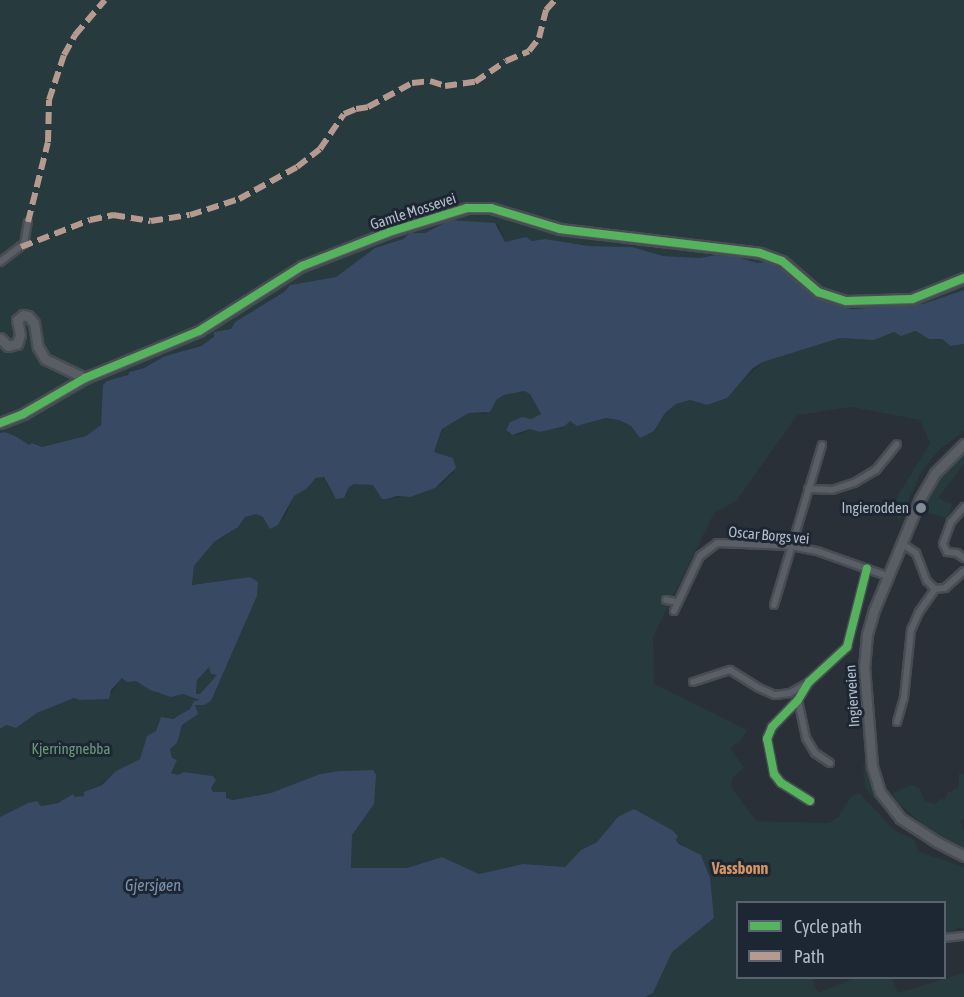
<!DOCTYPE html>
<html>
<head>
<meta charset="utf-8">
<style>
	body { margin:0 }
	#map { position:relative; width:964px; height:997px; overflow:hidden; background:#2a3038; font-family:"Asap Condensed",sans-serif }
	div>[style] { position:absolute }
	.green>* { inset:0; background:#273a3e }
	.water>* { inset:0; background:#384963 }
	.roads { filter:drop-shadow(2px 0 #484c53) drop-shadow(-2px 0 #484c53) drop-shadow(0 2px #484c53) drop-shadow(0 -2px #484c53) }
	.street>* { height:6px; margin:-3px; padding:0 3px; transform-origin:3px; border-radius:3px; background:#5a5e66 }
	.secondary>* { height:9px; margin:-4.5px; padding:0 4.5px; transform-origin:4.5px; border-radius:4.5px; background:#595d64 }
	.quiet>* { height:6px; margin-top:-3px; transform-origin:0; background:repeating-linear-gradient(90deg,#b69a8f 0 12px,transparent 0 18px) }
	.cycleway>* { height:8px; margin:-4px; padding:0 4px; transform-origin:4px; border-radius:4px; background:#56b35d }
	.dots>* { width:16px; height:16px; translate:-50% -50%; box-sizing:border-box; border:3px solid #1d2633; border-radius:50% }
	span { translate:-50% -50%; white-space:nowrap; text-align:center; line-height:1.15; -webkit-text-stroke:6px #1d2633; paint-order:stroke }
	.street-label { font-size:15px; color:#b4bcc9 }
	.poi-label { font-size:15px; color:#b4bcc9 }
	.right { translate:-100% -50%; text-align:right }
	.park-label { font-size:15px; color:#6b9a76 }
	.neighbourhood-label { font-size:16px; color:#d59563; font-weight:700 }
	.water-label { font-size:16px; color:#7c92b1; font-style:italic }
	.legend { position:absolute; left:736px; top:901px; width:210px; height:78px; box-sizing:border-box; background:#1d2633; border:2px solid #59626f; margin:0; padding:8px 10px; list-style:none; font-size:18px; color:#b4bcc9 }
	.legend li { display:flex; align-items:center; gap:12px; height:30px }
	.legend b { width:30px; border:2px solid #59626f }
</style>
</head>
<body>
<div id="map">
	<div class="green">
		<div style="clip-path:polygon(0 0,964px 0,964px 290px,923px 304px,851px 309px,810px 294px,790px 275px,768px 262px,757px 263px,735px 256px,716px 255px,699px 258px,663px 256px,632px 247px,589px 246px,545px 239px,532px 241px,526px 237px,505px 242px,498px 224px,447px 221px,425px 233px,410px 233px,403px 239px,375px 248px,336px 277px,290px 285px,284px 292px,235px 322px,231px 329px,214px 332px,214px 337px,208px 343px,165px 356px,144px 368px,130px 371px,104px 397px,103px 416px,98px 430px,76px 440px,53px 445px,42px 447px,33px 443px,29px 445px,17px 437px,5px 432px,0 433px)"></div>
		<div style="clip-path:polygon(916px 331px,935px 340px,941px 339px,950px 346px,964px 344px,964px 431px,940px 449px,922px 470px,899px 521px,893px 504px,930px 443px,920px 420px,852px 407px,797px 415px,736px 501px,714px 513px,653px 637px,654px 684px,747px 730px,740px 741px,730px 748px,744px 768px,732px 778px,731px 787px,756px 821px,829px 823px,838px 817px,851px 797px,859px 793px,894px 830px,914px 840px,919px 852px,964px 867px,964px 929px,957px 928px,945px 940px,944px 902px,738px 902px,738px 978px,812px 978px,818px 993px,855px 978px,891px 978px,898px 993px,964px 973px,964px 997px,645px 997px,653px 993px,672px 952px,714px 918px,685px 846px,676px 840px,597px 842px,581px 850px,565px 867px,523px 864px,479px 874px,442px 857px,407px 868px,351px 868px,352px 835px,374px 803px,373px 770px,339px 771px,320px 774px,271px 793px,233px 800px,226px 798px,226px 792px,213px 792px,211px 788px,216px 780px,213px 776px,184px 772px,178px 775px,171px 773px,176px 759px,172px 758px,170px 749px,177px 743px,182px 725px,197px 714px,195px 704px,211px 701px,257px 596px,250px 577px,192px 585px,194px 566px,214px 542px,226px 536px,245px 517px,256px 514px,265px 519px,284px 519px,294px 495px,322px 475px,334px 497px,346px 496px,349px 487px,354px 484px,373px 484px,379px 495px,386px 499px,403px 497px,441px 485px,454px 472px,453px 458px,434px 452px,443px 429px,469px 413px,485px 414px,496px 400px,504px 395px,524px 391px,530px 394px,541px 414px,531px 419px,522px 417px,510px 422px,508px 434px,519px 435px,530px 429px,540px 432px,565px 426px,571px 421px,577px 426px,606px 418px,619px 420px,631px 426px,640px 438px,654px 431px,665px 413px,675px 403px,690px 400px,707px 405px,728px 394px,763px 362px,840px 338px,874px 340px,894px 332px,909px 334px)"></div>
		<div style="clip-path:polygon(964px 453px,964px 464px,938px 498px,952px 504px,948px 519px,926px 512px,925px 504px,938px 479px,951px 462px)"></div>
		<div style="clip-path:polygon(210px 664px,211px 674px,217px 675px,200px 694px,196px 694px,197px 680px)"></div>
		<div style="clip-path:polygon(122px 678px,136px 681px,159px 694px,183px 694px,200px 700px,179px 717px,159px 721px,156px 731px,144px 744px,145px 751px,140px 759px,127px 765px,84px 796px,41px 806px,37px 801px,28px 803px,0 817px,0 729px,6px 725px,16px 728px,37px 713px,75px 698px,85px 700px,110px 695px)"></div>
		<div style="clip-path:polygon(867px 758px,870px 782px,881px 807px,865px 787px,863px 766px)"></div>
		<div style="clip-path:polygon(959px 774px,964px 774px,964px 819px,960px 821px,964px 831px,964px 851px,917px 825px,919px 821px,898px 803px,893px 793px,911px 785px,919px 788px,925px 801px,935px 804px,941px 798px,945px 801px,947px 793px,959px 787px)"></div>
	</div>
	<div class="water">
		<div style="clip-path:polygon(evenodd,450px 220px,495px 223px,505px 242px,526px 237px,532px 241px,545px 239px,589px 246px,632px 247px,663px 256px,699px 258px,716px 255px,735px 256px,757px 263px,768px 262px,791px 275px,810px 294px,851px 309px,923px 304px,964px 290px,964px 344px,950px 346px,942px 339px,929px 339px,916px 331px,901px 336px,894px 332px,874px 340px,840px 338px,763px 362px,753px 368px,727px 398px,707px 405px,690px 400px,676px 404px,665px 413px,654px 431px,640px 438px,631px 426px,619px 420px,606px 418px,577px 426px,570px 421px,565px 426px,540px 432px,530px 429px,512px 435px,506px 430px,510px 422px,522px 417px,531px 419px,541px 414px,530px 394px,524px 391px,504px 395px,496px 400px,490px 412px,469px 413px,442px 429px,434px 452px,453px 458px,456px 468px,435px 488px,410px 497px,397px 496px,386px 499px,382px 499px,373px 485px,354px 484px,349px 487px,344px 498px,336px 499px,324px 477px,316px 478px,306px 489px,294px 496px,278px 525px,270px 529px,263px 517px,256px 514px,245px 517px,238px 527px,214px 542px,194px 566px,192px 585px,250px 577px,258px 582px,257px 596px,211px 701px,204px 705px,195px 705px,198px 714px,182px 725px,177px 743px,170px 749px,172px 758px,177px 760px,171px 773px,178px 775px,184px 772px,213px 776px,216px 780px,211px 788px,213px 792px,226px 792px,226px 798px,233px 800px,271px 793px,320px 774px,339px 771px,373px 770px,376px 775px,374px 804px,352px 835px,351px 868px,407px 868px,442px 857px,479px 874px,523px 864px,565px 867px,581px 850px,597px 842px,618px 817px,634px 809px,672px 830px,678px 836px,676px 840px,679px 844px,701px 855px,710px 878px,714px 918px,672px 952px,653px 993px,645px 997px,0 997px,0 817px,28px 803px,37px 801px,41px 806px,58px 803px,73px 794px,75px 797px,84px 796px,84px 792px,102px 785px,116px 771px,140px 759px,147px 736px,156px 731px,161px 717px,173px 719px,190px 709px,194px 701px,200px 700px,183px 694px,171px 697px,150px 690px,136px 681px,127px 682px,122px 678px,111px 690px,109px 699px,80px 700px,74px 698px,37px 713px,16px 728px,6px 725px,0 729px,0 433px,5px 432px,17px 437px,29px 445px,32px 443px,42px 447px,86px 436px,101px 425px,103px 385px,107px 381px,128px 375px,129px 372px,144px 368px,165px 356px,201px 346px,214px 337px,214px 332px,231px 329px,235px 322px,284px 292px,290px 285px,336px 277px,375px 248px,403px 239px,410px 233px,425px 233px,450px 220px,209px 667px,211px 674px,217px 675px,200px 694px,196px 694px,197px 680px,209px 667px)"></div>
	</div>
	<div class="roads">
		<div class="street">
			<div style="left:0;top:262px;width:30px;rotate:-37deg"></div>
			<div style="left:24px;top:244px;width:22px;rotate:-80deg"></div>
			<div style="left:808px;top:489px;width:24px;rotate:2deg"></div>
			<div style="left:832px;top:490px;width:23px;rotate:-18deg"></div>
			<div style="left:854px;top:483px;width:26px;rotate:-31deg"></div>
			<div style="left:876px;top:470px;width:33px;rotate:-51deg"></div>
			<div style="left:964px;top:507px;width:20px;rotate:131deg"></div>
			<div style="left:951px;top:522px;width:23px;rotate:110deg"></div>
			<div style="left:943px;top:544px;width:9px;rotate:63deg"></div>
			<div style="left:947px;top:552px;width:10px;rotate:6deg"></div>
			<div style="left:957px;top:553px;width:9px;rotate:36deg"></div>
			<div style="left:901px;top:543px;width:18px;rotate:34deg"></div>
			<div style="left:916px;top:553px;width:30px;rotate:69deg"></div>
			<div style="left:927px;top:581px;width:11px;rotate:45deg"></div>
			<div style="left:935px;top:589px;width:10px;rotate:-6deg"></div>
			<div style="left:945px;top:588px;width:25px;rotate:-42deg"></div>
			<div style="left:666px;top:600px;width:10px;rotate:11deg"></div>
			<div style="left:774px;top:605px;width:167px;rotate:-73.3deg"></div>
			<div style="left:674px;top:611px;width:61px;rotate:-64.7deg"></div>
			<div style="left:700px;top:556px;width:21px;rotate:-37deg"></div>
			<div style="left:717px;top:543px;width:74px;rotate:2.3deg"></div>
			<div style="left:791px;top:546px;width:26px;rotate:11deg"></div>
			<div style="left:817px;top:551px;width:74px;rotate:19.7deg"></div>
			<div style="left:693px;top:682px;width:39px;rotate:-18deg"></div>
			<div style="left:730px;top:670px;width:34px;rotate:32deg"></div>
			<div style="left:759px;top:688px;width:17px;rotate:24deg"></div>
			<div style="left:775px;top:695px;width:15px;rotate:-8deg"></div>
			<div style="left:790px;top:693px;width:21px;rotate:-29deg"></div>
			<div style="left:798px;top:700px;width:39px;rotate:78deg"></div>
			<div style="left:806px;top:738px;width:17px;rotate:59deg"></div>
			<div style="left:815px;top:753px;width:18px;rotate:34deg"></div>
			<div style="left:897px;top:722px;width:25px;rotate:-74deg"></div>
			<div style="left:904px;top:698px;width:68px;rotate:-84.1deg"></div>
			<div style="left:911px;top:630px;width:20px;rotate:-66deg"></div>
			<div style="left:919px;top:612px;width:28px;rotate:-55deg"></div>
			<div style="left:810px;top:801px;width:34px;rotate:-148deg"></div>
			<div style="left:781px;top:783px;width:11px;rotate:-128deg"></div>
			<div style="left:774px;top:774px;width:36px;rotate:-101deg"></div>
			<div style="left:767px;top:739px;width:13px;rotate:-67deg"></div>
			<div style="left:772px;top:727px;width:37px;rotate:-46deg"></div>
			<div style="left:798px;top:700px;width:21px;rotate:-59deg"></div>
			<div style="left:809px;top:682px;width:52px;rotate:-42.6deg"></div>
			<div style="left:847px;top:647px;width:81px;rotate:-75.8deg"></div>
			<div style="left:944px;top:938px;width:20px;rotate:-6deg"></div>
		</div>
		<div class="secondary">
			<div style="left:0;top:338px;width:11px;rotate:45deg"></div>
			<div style="left:8px;top:346px;width:9px;rotate:-13deg"></div>
			<div style="left:17px;top:344px;width:9px;rotate:-72deg"></div>
			<div style="left:20px;top:335px;width:15px;rotate:-101deg"></div>
			<div style="left:17px;top:320px;width:8px;rotate:-40deg"></div>
			<div style="left:23px;top:315px;width:5px;rotate:11deg"></div>
			<div style="left:28px;top:316px;width:9px;rotate:49deg"></div>
			<div style="left:34px;top:323px;width:24px;rotate:81deg"></div>
			<div style="left:38px;top:347px;width:14px;rotate:60deg"></div>
			<div style="left:45px;top:359px;width:44px;rotate:25.4deg"></div>
			<div style="left:0;top:423px;width:25px;rotate:-21deg"></div>
			<div style="left:23px;top:414px;width:72px;rotate:-30.1deg"></div>
			<div style="left:85px;top:378px;width:123px;rotate:-22.4deg"></div>
			<div style="left:199px;top:331px;width:122px;rotate:-32.3deg"></div>
			<div style="left:302px;top:266px;width:93px;rotate:-21.3deg"></div>
			<div style="left:389px;top:232px;width:82px;rotate:-17.1deg"></div>
			<div style="left:467px;top:208px;width:24px"></div>
			<div style="left:491px;top:208px;width:72px;rotate:16.9deg"></div>
			<div style="left:560px;top:229px;width:201px;rotate:6.8deg"></div>
			<div style="left:760px;top:253px;width:23px;rotate:20deg"></div>
			<div style="left:782px;top:261px;width:48px;rotate:40.7deg"></div>
			<div style="left:818px;top:292px;width:29px;rotate:18deg"></div>
			<div style="left:846px;top:301px;width:66px;rotate:-1.7deg"></div>
			<div style="left:912px;top:299px;width:56px;rotate:-22deg"></div>
			<div style="left:964px;top:444px;width:41px;rotate:135deg"></div>
			<div style="left:935px;top:473px;width:30px;rotate:120deg"></div>
			<div style="left:920px;top:499px;width:120px;rotate:112.5deg"></div>
			<div style="left:874px;top:610px;width:25px;rotate:106deg"></div>
			<div style="left:867px;top:634px;width:32px;rotate:95deg"></div>
			<div style="left:864px;top:666px;width:100px;rotate:85.4deg"></div>
			<div style="left:872px;top:766px;width:27px;rotate:73deg"></div>
			<div style="left:880px;top:792px;width:33px;rotate:52deg"></div>
			<div style="left:900px;top:818px;width:44px;rotate:33deg"></div>
			<div style="left:937px;top:842px;width:30px;rotate:27deg"></div>
		</div>
	</div>
	<div class="quiet">
		<div style="left:28px;top:222px;width:82px;rotate:-76deg"></div>
		<div style="left:48px;top:142px;width:42px;rotate:-88.6deg"></div>
		<div style="left:49px;top:100px;width:47px;rotate:-71.6deg"></div>
		<div style="left:64px;top:55px;width:23px;rotate:-61deg"></div>
		<div style="left:75px;top:35px;width:46px;rotate:-49.4deg"></div>
		<div style="left:21px;top:247px;width:74px;rotate:-21.4deg"></div>
		<div style="left:90px;top:220px;width:24px;rotate:-12deg"></div>
		<div style="left:113px;top:215px;width:38px;rotate:9deg"></div>
		<div style="left:151px;top:221px;width:39px;rotate:-9deg"></div>
		<div style="left:190px;top:215px;width:52px;rotate:-18.1deg"></div>
		<div style="left:239px;top:199px;width:66px;rotate:-28.9deg"></div>
		<div style="left:297px;top:167px;width:29px;rotate:-38deg"></div>
		<div style="left:320px;top:149px;width:42px;rotate:-55.6deg"></div>
		<div style="left:344px;top:114px;width:13px;rotate:-23deg"></div>
		<div style="left:356px;top:109px;width:12px;rotate:-9deg"></div>
		<div style="left:368px;top:107px;width:50px;rotate:-28.6deg"></div>
		<div style="left:412px;top:83px;width:18px;rotate:-6deg"></div>
		<div style="left:430px;top:81px;width:16px;rotate:18deg"></div>
		<div style="left:445px;top:86px;width:30px;rotate:-8deg"></div>
		<div style="left:475px;top:82px;width:37px;rotate:-34deg"></div>
		<div style="left:506px;top:61px;width:25px;rotate:-23deg"></div>
		<div style="left:529px;top:51px;width:16px;rotate:-52deg"></div>
		<div style="left:539px;top:38px;width:29px;rotate:-76deg"></div>
		<div style="left:546px;top:10px;width:13px;rotate:-48deg"></div>
	</div>
	<div class="cycleway">
		<div style="left:0;top:423px;width:25px;rotate:-21deg"></div>
		<div style="left:23px;top:414px;width:72px;rotate:-30.1deg"></div>
		<div style="left:85px;top:378px;width:123px;rotate:-22.4deg"></div>
		<div style="left:199px;top:331px;width:122px;rotate:-32.3deg"></div>
		<div style="left:302px;top:266px;width:93px;rotate:-21.3deg"></div>
		<div style="left:389px;top:232px;width:82px;rotate:-17.1deg"></div>
		<div style="left:467px;top:208px;width:24px"></div>
		<div style="left:491px;top:208px;width:72px;rotate:16.9deg"></div>
		<div style="left:560px;top:229px;width:201px;rotate:6.8deg"></div>
		<div style="left:760px;top:253px;width:23px;rotate:20deg"></div>
		<div style="left:782px;top:261px;width:48px;rotate:40.7deg"></div>
		<div style="left:818px;top:292px;width:29px;rotate:18deg"></div>
		<div style="left:846px;top:301px;width:66px;rotate:-1.7deg"></div>
		<div style="left:912px;top:299px;width:56px;rotate:-22deg"></div>
		<div style="left:810px;top:801px;width:34px;rotate:-148deg"></div>
		<div style="left:781px;top:783px;width:11px;rotate:-128deg"></div>
		<div style="left:774px;top:774px;width:36px;rotate:-101deg"></div>
		<div style="left:767px;top:739px;width:13px;rotate:-67deg"></div>
		<div style="left:772px;top:727px;width:37px;rotate:-46deg"></div>
		<div style="left:798px;top:700px;width:21px;rotate:-59deg"></div>
		<div style="left:809px;top:682px;width:52px;rotate:-42.6deg"></div>
		<div style="left:847px;top:647px;width:81px;rotate:-75.8deg"></div>
	</div>
	<div class="dots">
		<div style="left:921px;top:508px;background:#848b96"></div>
	</div>
	<div class="street-label">
		<span style="left:413px;top:211px;rotate:-18deg">Gamle Mossevei</span>
		<span style="left:769px;top:535px;rotate:5deg">Oscar Borgs vei</span>
		<span style="left:852px;top:696px;rotate:-94deg">Ingierveien</span>
	</div>
	<div class="poi-label">
		<span class="right" style="left:909px;top:508px">Ingierodden</span>
	</div>
	<div class="park-label">
		<span style="left:71px;top:749px">Kjerringnebba</span>
	</div>
	<div class="neighbourhood-label">
		<span style="left:740px;top:868px">Vassbonn</span>
	</div>
	<div class="water-label">
		<span style="left:153px;top:885px">Gjersjøen</span>
	</div>
	<ul class="legend">
	<li><b style="height:8px;background:#56b35d"></b>Cycle path</li>
	<li><b style="height:8px;background:#b69a8f"></b>Path</li>
	</ul>
</div>
</body>
</html>
